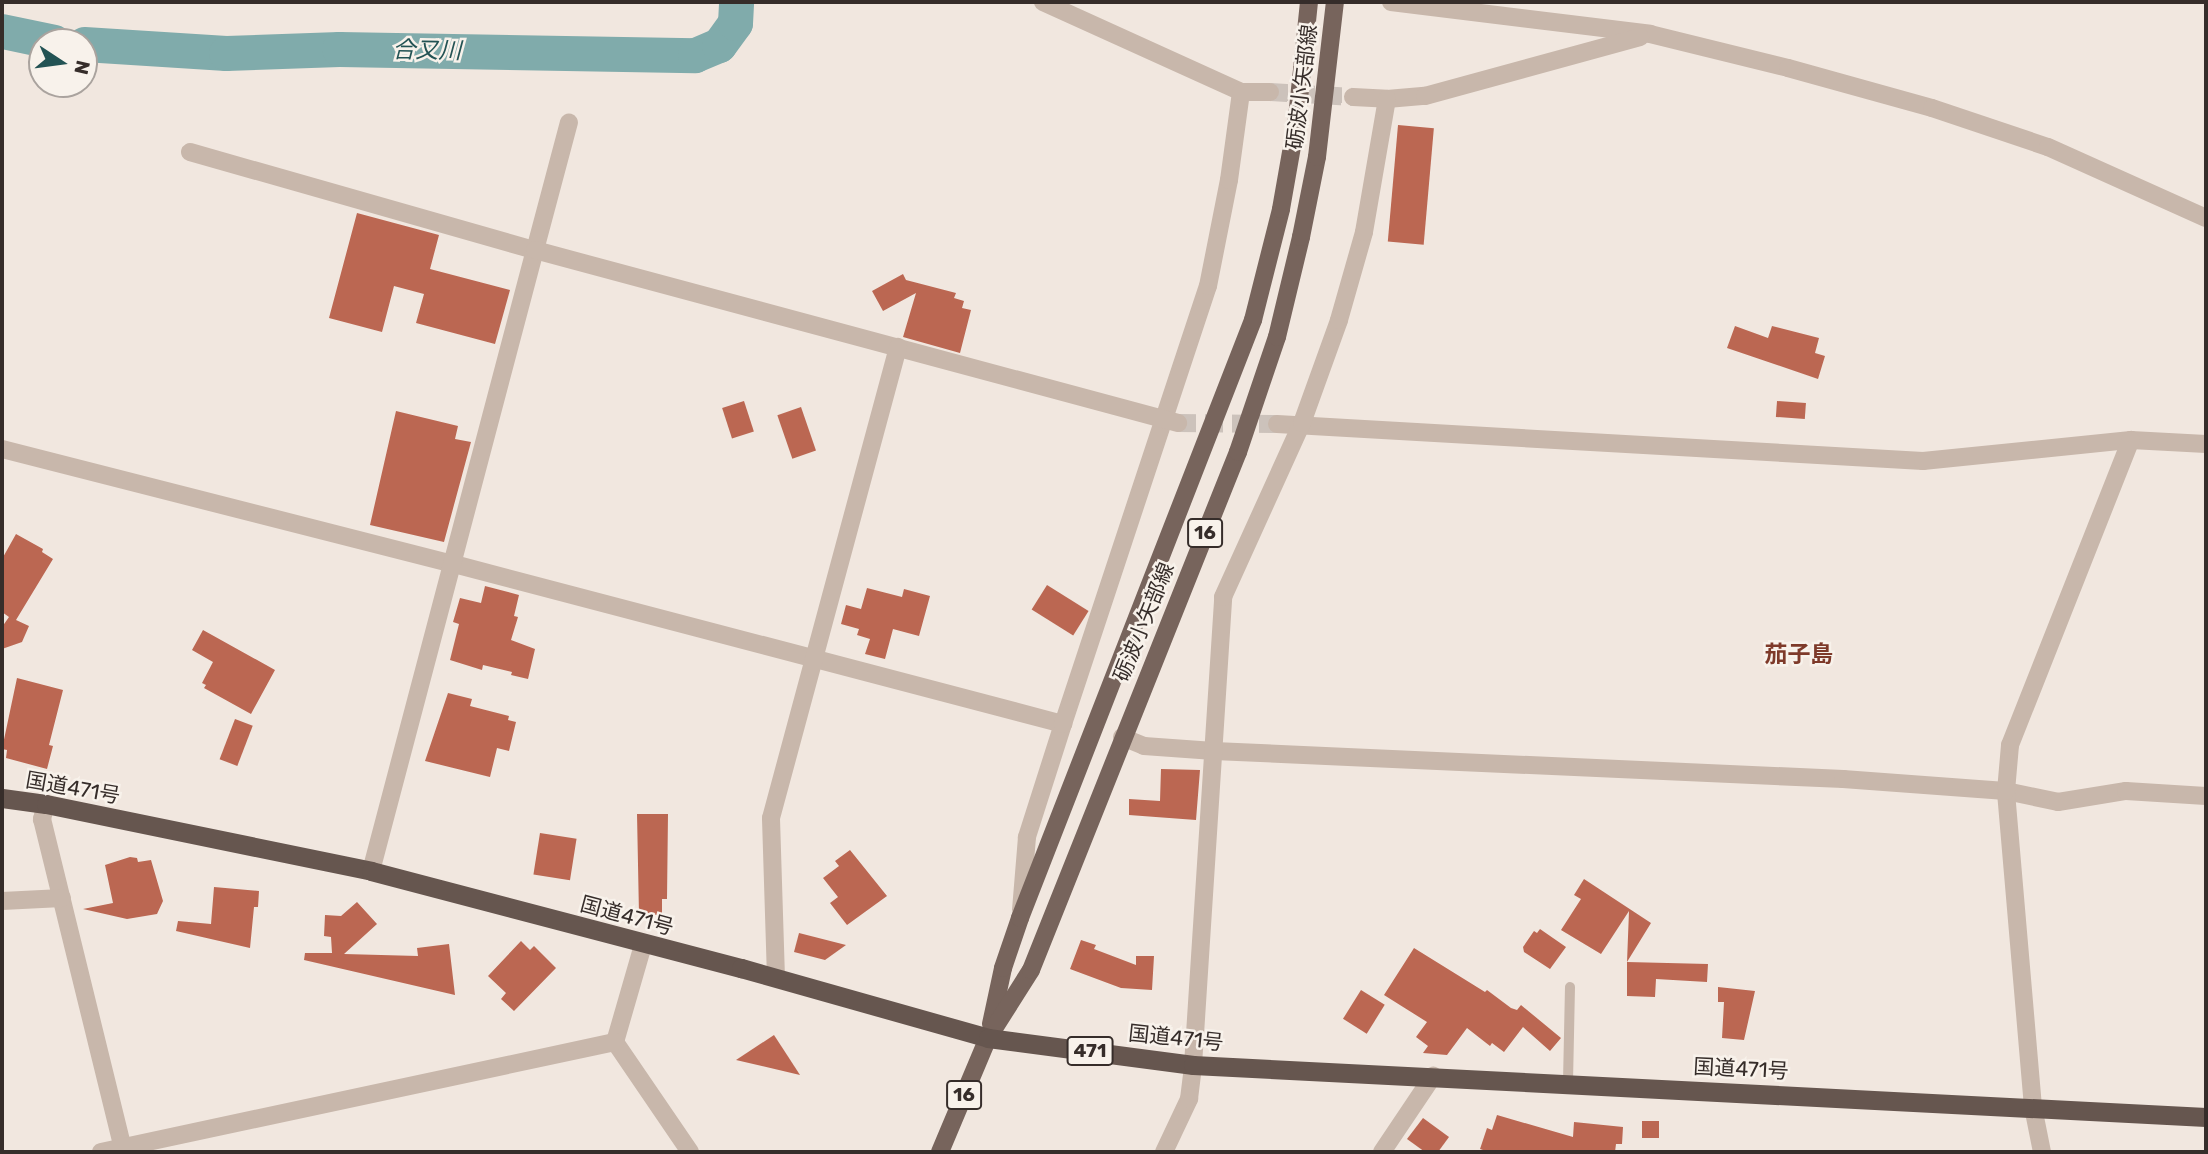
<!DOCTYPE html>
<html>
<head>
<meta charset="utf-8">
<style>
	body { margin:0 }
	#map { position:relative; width:2208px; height:1154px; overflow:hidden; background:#f1e7df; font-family:Rubik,"Noto Sans JP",sans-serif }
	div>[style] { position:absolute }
	.river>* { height:35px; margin:-17.5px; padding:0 17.5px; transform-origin:17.5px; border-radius:17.5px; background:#80abab }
	.building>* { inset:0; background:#bb6752; transform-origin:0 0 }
	.minor-tunnel>* { height:18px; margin-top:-9px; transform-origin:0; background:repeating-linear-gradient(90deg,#ccc2bb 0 18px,transparent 0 27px) }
	.service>* { height:10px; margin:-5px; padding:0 5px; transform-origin:5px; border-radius:5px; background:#c8b7ab }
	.minor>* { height:18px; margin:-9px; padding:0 9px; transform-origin:9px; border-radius:9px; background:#c8b7ab }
	.primary>* { height:18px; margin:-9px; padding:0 9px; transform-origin:9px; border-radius:9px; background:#77645c }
	.trunk>* { height:19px; margin:-9.5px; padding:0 9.5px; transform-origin:9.5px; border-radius:9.5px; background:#66564f }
	span { translate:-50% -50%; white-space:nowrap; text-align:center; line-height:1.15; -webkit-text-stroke:5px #f8f2eb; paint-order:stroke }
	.shield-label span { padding:2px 5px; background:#f8f2eb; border:2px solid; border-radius:5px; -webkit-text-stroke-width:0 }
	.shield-label { font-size:19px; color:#362d2a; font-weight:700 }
	.street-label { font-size:21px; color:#362d2a }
	.water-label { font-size:23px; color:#235354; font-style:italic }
	.neighbourhood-label { font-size:23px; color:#7e3a2a; font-weight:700 }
	.frame { position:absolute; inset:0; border:4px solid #362d2a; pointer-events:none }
	.north { position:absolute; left:28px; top:28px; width:70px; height:70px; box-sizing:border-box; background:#f8f2eb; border:2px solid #aaa39e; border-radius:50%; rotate:103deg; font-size:19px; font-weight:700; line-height:28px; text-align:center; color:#362d2a }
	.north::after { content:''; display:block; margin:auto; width:24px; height:32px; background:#235354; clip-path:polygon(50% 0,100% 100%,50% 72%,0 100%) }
</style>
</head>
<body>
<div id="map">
	<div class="river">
		<div style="left:2px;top:31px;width:53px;rotate:11.9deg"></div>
		<div style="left:84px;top:44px;width:142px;rotate:3.6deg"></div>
		<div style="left:226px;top:53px;width:113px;rotate:-2deg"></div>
		<div style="left:339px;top:49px;width:356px;rotate:1deg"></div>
		<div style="left:695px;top:55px;width:26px;rotate:-23deg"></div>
		<div style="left:719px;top:45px;width:27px;rotate:-54deg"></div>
		<div style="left:735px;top:23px;width:21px;rotate:-87deg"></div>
	</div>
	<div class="building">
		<div style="left:1398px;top:125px;width:36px;height:117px;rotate:5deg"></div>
		<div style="clip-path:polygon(357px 213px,439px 235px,430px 269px,510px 290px,495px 344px,416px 323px,424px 294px,394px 286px,382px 332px,329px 318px)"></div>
		<div style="clip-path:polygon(903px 274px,906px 280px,956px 293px,954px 298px,964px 301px,962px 308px,971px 310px,960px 353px,903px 337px,916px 293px,883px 311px,872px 291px)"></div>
		<div style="clip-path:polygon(1735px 326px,1768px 338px,1772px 326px,1819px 338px,1815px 353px,1825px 356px,1818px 379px,1727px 348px)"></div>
		<div style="left:744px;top:401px;width:32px;height:23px;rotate:72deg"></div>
		<div style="left:1777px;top:401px;width:29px;height:16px;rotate:4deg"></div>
		<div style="left:801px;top:407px;width:46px;height:25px;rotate:71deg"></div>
		<div style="clip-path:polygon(396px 411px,458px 426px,455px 439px,471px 442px,444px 542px,370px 525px)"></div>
		<div style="clip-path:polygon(16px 534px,43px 549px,42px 552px,53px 559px,16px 620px,29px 626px,22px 642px,2px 649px,2px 627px,9px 617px,2px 612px,2px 559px)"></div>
		<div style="left:1047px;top:585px;width:49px;height:29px;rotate:32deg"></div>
		<div style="clip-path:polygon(485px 586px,519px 595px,514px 616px,518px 617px,511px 640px,535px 649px,528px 679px,511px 675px,512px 672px,483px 665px,482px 670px,450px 660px,459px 624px,453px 622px,460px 598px,481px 603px)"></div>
		<div style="clip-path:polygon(867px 588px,902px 597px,904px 589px,930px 596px,919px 636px,893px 629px,885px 659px,865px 654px,870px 639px,857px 635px,859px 629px,841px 624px,846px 605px,861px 609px)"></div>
		<div style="clip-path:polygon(203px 630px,275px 670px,251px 714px,204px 688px,206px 685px,202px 683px,213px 662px,192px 650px)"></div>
		<div style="clip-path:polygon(17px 678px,63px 690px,49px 745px,53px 746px,47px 769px,6px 758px,7px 750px,2px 749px)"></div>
		<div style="clip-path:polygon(448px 693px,472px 699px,470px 706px,509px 716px,508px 720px,516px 722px,509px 751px,497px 748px,490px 777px,425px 761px)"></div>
		<div style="left:235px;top:719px;width:19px;height:43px;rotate:21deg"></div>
		<div style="clip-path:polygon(1161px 769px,1200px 770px,1196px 820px,1129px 815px,1129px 799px,1160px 801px)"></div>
		<div style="clip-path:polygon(637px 814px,668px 814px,667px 899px,662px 899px,662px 915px,639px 915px)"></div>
		<div style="left:540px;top:833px;width:37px;height:42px;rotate:9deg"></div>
		<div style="clip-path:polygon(850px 850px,887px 896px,847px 925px,830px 903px,838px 897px,823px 878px,839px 866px,835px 861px)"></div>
		<div style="clip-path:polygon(130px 857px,137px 858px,138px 862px,151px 860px,163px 901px,157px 914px,127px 919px,83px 909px,113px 903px,105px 865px)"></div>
		<div style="clip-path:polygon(1584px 879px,1651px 923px,1627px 962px,1629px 911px,1601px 954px,1561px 930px,1581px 899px,1574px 895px)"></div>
		<div style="clip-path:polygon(214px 887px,259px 891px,258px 907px,254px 907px,250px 948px,176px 931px,178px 921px,211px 924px)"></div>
		<div style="clip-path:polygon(357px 902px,377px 924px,344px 954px,418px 956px,417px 948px,449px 944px,455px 995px,304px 960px,305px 953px,332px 953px,331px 937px,324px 936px,325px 915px,341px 916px)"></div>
		<div style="clip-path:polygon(1540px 929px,1566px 947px,1550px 969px,1524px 952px,1523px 947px,1534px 931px,1537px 933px)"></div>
		<div style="clip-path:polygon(799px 933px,846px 945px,825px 960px,794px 952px)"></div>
		<div style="clip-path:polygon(1081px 940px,1096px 945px,1094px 949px,1136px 965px,1136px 956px,1154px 956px,1152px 990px,1121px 988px,1070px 969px)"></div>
		<div style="clip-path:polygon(521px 941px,530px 950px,534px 946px,556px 968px,514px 1011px,501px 999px,506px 993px,488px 976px)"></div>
		<div style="clip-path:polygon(1414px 948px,1485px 992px,1487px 990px,1511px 1008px,1517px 1010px,1521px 1005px,1561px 1038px,1550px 1051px,1523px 1027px,1504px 1052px,1492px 1043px,1490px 1046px,1467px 1028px,1447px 1055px,1423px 1053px,1428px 1046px,1416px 1037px,1427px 1022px,1384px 995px)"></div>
		<div style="clip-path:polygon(1627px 962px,1708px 964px,1707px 982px,1656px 979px,1655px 997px,1627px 996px)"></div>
		<div style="clip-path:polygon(1718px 987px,1755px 991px,1744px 1040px,1722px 1038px,1724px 1002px,1718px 1002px)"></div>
		<div style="left:1361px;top:990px;width:28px;height:34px;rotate:32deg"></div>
		<div style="clip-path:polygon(774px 1035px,789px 1058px,800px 1075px,736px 1060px)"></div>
		<div style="clip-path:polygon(1497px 1115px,1573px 1137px,1574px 1122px,1623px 1127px,1622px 1144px,1616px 1144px,1615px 1152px,1489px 1152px,1480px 1149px,1487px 1128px,1492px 1130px)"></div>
		<div style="clip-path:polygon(1423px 1118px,1449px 1137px,1438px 1152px,1425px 1152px,1407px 1139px)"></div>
		<div style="left:1642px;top:1121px;width:17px;height:17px"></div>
	</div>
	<div class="minor-tunnel">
		<div style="left:1270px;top:92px;width:83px;rotate:3.4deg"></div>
		<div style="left:1178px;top:423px;width:99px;rotate:0.6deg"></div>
	</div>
	<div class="service">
		<div style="left:1568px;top:1082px;width:95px;rotate:-88.8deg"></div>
	</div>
	<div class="minor">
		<div style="left:1043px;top:2px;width:217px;rotate:24.4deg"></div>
		<div style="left:1391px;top:2px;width:261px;rotate:7deg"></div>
		<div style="left:1650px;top:34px;width:142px;rotate:13.8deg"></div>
		<div style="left:1788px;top:68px;width:149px;rotate:15.5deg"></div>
		<div style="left:1932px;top:108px;width:122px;rotate:18.6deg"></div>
		<div style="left:2048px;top:147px;width:173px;rotate:24.2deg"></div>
		<div style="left:1353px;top:97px;width:34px;rotate:3deg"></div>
		<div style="left:1387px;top:99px;width:38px;rotate:-5deg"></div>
		<div style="left:1425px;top:96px;width:223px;rotate:-15.3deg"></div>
		<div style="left:190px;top:152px;width:359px;rotate:15.9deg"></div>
		<div style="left:535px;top:250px;width:132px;rotate:-75.1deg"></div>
		<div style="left:1277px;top:424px;width:647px;rotate:3.28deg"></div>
		<div style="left:1923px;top:461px;width:209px;rotate:-5.8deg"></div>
		<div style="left:2131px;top:440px;width:75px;rotate:3.1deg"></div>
		<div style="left:2px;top:449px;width:466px;rotate:14.3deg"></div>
		<div style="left:454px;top:564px;width:630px;rotate:14.72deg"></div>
		<div style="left:1063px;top:724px;width:119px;rotate:107.7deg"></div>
		<div style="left:1027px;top:837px;width:73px;rotate:94.7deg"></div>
		<div style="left:1063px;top:724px;width:461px;rotate:-71.7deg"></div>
		<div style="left:1208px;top:286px;width:108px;rotate:-78.8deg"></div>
		<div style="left:1229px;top:180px;width:89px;rotate:-82.2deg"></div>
		<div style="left:1241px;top:92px;width:29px"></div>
		<div style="left:1122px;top:737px;width:24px;rotate:22deg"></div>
		<div style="left:1144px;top:746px;width:70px;rotate:4.1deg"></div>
		<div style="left:1214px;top:751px;width:630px;rotate:2.55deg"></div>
		<div style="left:1843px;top:779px;width:163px;rotate:4.2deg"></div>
		<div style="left:2006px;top:791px;width:53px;rotate:11.9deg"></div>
		<div style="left:2058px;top:802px;width:69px;rotate:-9.2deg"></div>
		<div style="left:2126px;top:791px;width:80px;rotate:3.6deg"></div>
		<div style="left:46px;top:804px;width:16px;rotate:105deg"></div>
		<div style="left:42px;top:819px;width:343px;rotate:76.2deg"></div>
		<div style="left:371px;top:871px;width:642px;rotate:-75.21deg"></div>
		<div style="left:535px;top:250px;width:666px;rotate:15.06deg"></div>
		<div style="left:2px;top:901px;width:60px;rotate:-2.9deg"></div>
		<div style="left:776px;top:978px;width:160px;rotate:-91.8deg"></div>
		<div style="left:771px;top:818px;width:488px;rotate:-74.9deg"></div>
		<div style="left:615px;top:1042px;width:133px;rotate:55.7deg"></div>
		<div style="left:615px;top:1042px;width:101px;rotate:-73.9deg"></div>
		<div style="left:101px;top:1152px;width:526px;rotate:-12.08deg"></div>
		<div style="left:1164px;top:1152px;width:59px;rotate:-64.7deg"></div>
		<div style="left:1189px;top:1099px;width:34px;rotate:-83deg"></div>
		<div style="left:1193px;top:1065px;width:469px;rotate:-86.3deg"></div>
		<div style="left:1223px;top:597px;width:191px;rotate:-65.6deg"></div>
		<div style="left:1302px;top:423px;width:109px;rotate:-70.2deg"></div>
		<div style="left:1339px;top:320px;width:91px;rotate:-74.1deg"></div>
		<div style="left:1364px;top:232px;width:135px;rotate:-80.2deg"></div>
		<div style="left:1382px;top:1152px;width:92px;rotate:-56.1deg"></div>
		<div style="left:2042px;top:1152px;width:46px;rotate:-101.3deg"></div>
		<div style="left:2033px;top:1107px;width:317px;rotate:-94.9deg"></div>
		<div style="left:2006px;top:791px;width:46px;rotate:-85deg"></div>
		<div style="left:2010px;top:745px;width:328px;rotate:-68.4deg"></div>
	</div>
	<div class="primary">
		<div style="left:991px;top:1024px;width:57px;rotate:-77.9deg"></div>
		<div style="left:1003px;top:968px;width:53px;rotate:-71.2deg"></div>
		<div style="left:1020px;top:918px;width:642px;rotate:-68.71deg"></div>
		<div style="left:1253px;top:320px;width:114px;rotate:-75.8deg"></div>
		<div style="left:1281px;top:209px;width:92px;rotate:-80deg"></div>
		<div style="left:1297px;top:118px;width:117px;rotate:-84.1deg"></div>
		<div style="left:940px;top:1152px;width:124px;rotate:-67.2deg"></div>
		<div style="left:988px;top:1038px;width:80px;rotate:-57.7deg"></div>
		<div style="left:1031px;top:970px;width:558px;rotate:-68.22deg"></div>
		<div style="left:1238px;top:452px;width:121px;rotate:-71.3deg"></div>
		<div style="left:1277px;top:337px;width:103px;rotate:-76.5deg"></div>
		<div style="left:1301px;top:237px;width:82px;rotate:-78.7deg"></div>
		<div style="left:1317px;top:157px;width:156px;rotate:-83.4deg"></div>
	</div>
	<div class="trunk">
		<div style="left:2px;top:798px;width:44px;rotate:7.8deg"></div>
		<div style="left:46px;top:804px;width:332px;rotate:11.6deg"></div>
		<div style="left:371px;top:871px;width:383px;rotate:14.7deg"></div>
		<div style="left:741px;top:968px;width:257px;rotate:15.8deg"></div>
		<div style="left:988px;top:1038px;width:207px;rotate:7.5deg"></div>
		<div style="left:1193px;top:1065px;width:1014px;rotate:2.94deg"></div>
	</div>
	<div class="shield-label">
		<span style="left:1205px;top:533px">16</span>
		<span style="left:1090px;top:1051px">471</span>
		<span style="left:964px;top:1095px">16</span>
	</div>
	<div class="street-label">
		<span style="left:1302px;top:87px;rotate:-83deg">砺波小矢部線</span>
		<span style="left:1144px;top:622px;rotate:-68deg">砺波小矢部線</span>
		<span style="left:73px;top:788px;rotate:10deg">国道471号</span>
		<span style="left:627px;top:916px;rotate:15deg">国道471号</span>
		<span style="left:1176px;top:1038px;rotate:6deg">国道471号</span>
		<span style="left:1741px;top:1069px;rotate:3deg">国道471号</span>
	</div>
	<div class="water-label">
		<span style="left:427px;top:50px;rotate:1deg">合又川</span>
	</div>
	<div class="neighbourhood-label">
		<span style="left:1799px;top:654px">茄子島</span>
	</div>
	<div class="frame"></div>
	<div class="north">N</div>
</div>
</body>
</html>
